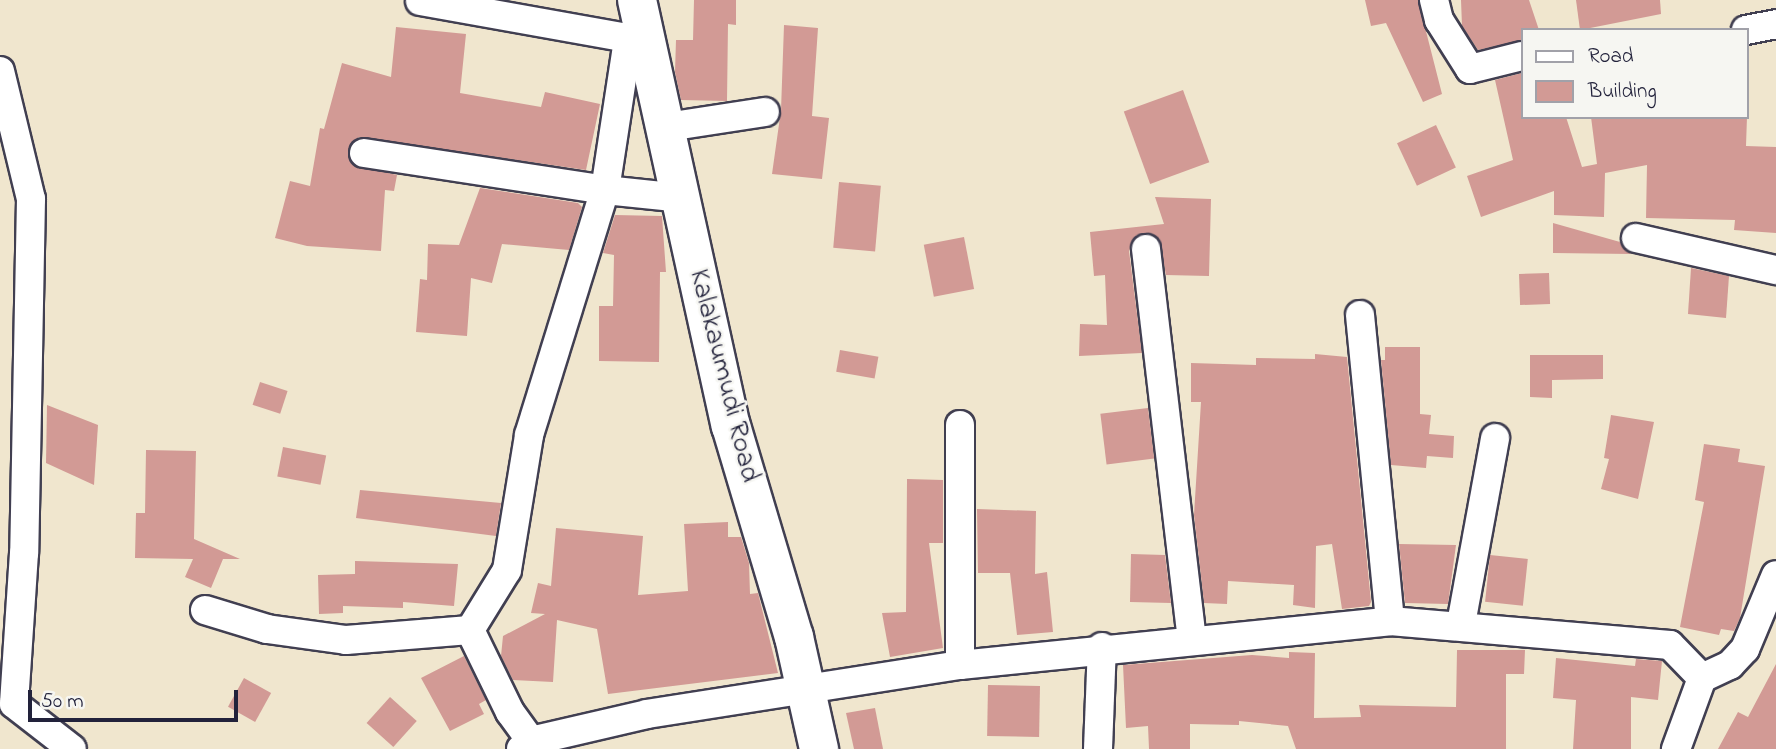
<!DOCTYPE html>
<html>
<head>
<meta charset="utf-8">
<style>
	body { margin:0 }
	#map { position:relative; width:1776px; height:749px; overflow:hidden; background:#f0e6ce; font-family:"Indie Flower",sans-serif }
	div>[style] { position:absolute }
	.building>* { inset:0; background:#d29a95; transform-origin:0 0 }
	.roads { filter:drop-shadow(2px 0 #413f51) drop-shadow(-2px 0 #413f51) drop-shadow(0 2px #413f51) drop-shadow(0 -2px #413f51) }
	.street>* { height:28px; margin:-14px; padding:0 14px; transform-origin:14px; border-radius:14px; background:#fff }
	.secondary>* { height:38px; margin:-19px; padding:0 19px; transform-origin:19px; border-radius:19px; background:#fff }
	span { translate:-50% -50%; white-space:nowrap; text-align:center; line-height:1.15; -webkit-text-stroke:5px #f6f6f2; paint-order:stroke }
	.street-label { font-size:28px; color:#22223b }
	.legend { position:absolute; left:1521px; top:28px; width:228px; height:91px; box-sizing:border-box; background:#f6f6f2; border:2px solid #a1a1a9; margin:0; padding:9px 12px; list-style:none; font-size:21px; color:#22223b }
	.legend li { display:flex; align-items:center; gap:14px; height:35px }
	.legend b { width:35px; border:2px solid #a1a1a9 }
	.scale { position:absolute; left:28px; top:690px; width:210px; height:32px; box-sizing:border-box; border:4px solid #22223b; border-top:0; padding-left:9px; font-size:21px; line-height:24px; white-space:nowrap; color:#22223b; -webkit-text-stroke:5px #f6f6f2; paint-order:stroke }
</style>
</head>
<body>
<div id="map">
	<div class="building">
		<div style="clip-path:polygon(694px 0,736px 0,736px 25px,728px 24px,727px 101px,681px 100px,675px 72px,676px 40px,693px 40px)"></div>
		<div style="clip-path:polygon(1365px 0,1418px 0,1442px 94px,1423px 102px,1386px 23px,1371px 26px)"></div>
		<div style="clip-path:polygon(1461px 0,1529px 0,1539px 30px,1522px 30px,1522px 40px,1478px 50px,1462px 26px)"></div>
		<div style="clip-path:polygon(1576px 0,1660px 0,1661px 14px,1580px 30px)"></div>
		<div style="clip-path:polygon(784px 25px,818px 28px,812px 116px,829px 118px,822px 179px,772px 174px,781px 110px)"></div>
		<div style="clip-path:polygon(396px 27px,466px 34px,460px 93px,541px 107px,545px 92px,600px 104px,586px 170px,359px 137px,348px 150px,353px 165px,397px 175px,394px 191px,385px 190px,381px 251px,307px 246px,275px 238px,290px 181px,310px 186px,320px 128px,324px 129px,342px 63px,391px 77px)"></div>
		<div style="clip-path:polygon(1522px 73px,1522px 117px,1566px 117px,1582px 167px,1597px 164px,1591px 117px,1747px 117px,1746px 146px,1776px 147px,1776px 233px,1734px 230px,1735px 220px,1646px 218px,1647px 165px,1605px 173px,1604px 217px,1554px 215px,1554px 191px,1481px 217px,1467px 176px,1513px 160px,1495px 80px)"></div>
		<div style="left:1183px;top:90px;width:77px;height:63px;rotate:70deg"></div>
		<div style="left:1436px;top:125px;width:47px;height:43px;rotate:65deg"></div>
		<div style="left:839px;top:182px;width:42px;height:66px;rotate:5deg"></div>
		<div style="clip-path:polygon(480px 188px,578px 203px,582px 207px,569px 250px,502px 244px,492px 283px,471px 278px,467px 336px,416px 332px,420px 279px,427px 280px,428px 244px,459px 245px)"></div>
		<div style="clip-path:polygon(1155px 197px,1211px 199px,1209px 276px,1166px 275px,1159px 239px,1152px 234px,1137px 235px,1129px 251px,1142px 353px,1079px 356px,1080px 324px,1107px 325px,1105px 275px,1094px 276px,1090px 232px,1164px 224px)"></div>
		<div style="clip-path:polygon(615px 215px,662px 216px,666px 272px,660px 272px,659px 362px,599px 361px,599px 306px,613px 306px,614px 255px,603px 253px)"></div>
		<div style="clip-path:polygon(1553px 223px,1620px 242px,1631px 254px,1553px 253px)"></div>
		<div style="left:964px;top:237px;width:53px;height:41px;rotate:79deg"></div>
		<div style="clip-path:polygon(1691px 268px,1729px 276px,1726px 318px,1688px 314px)"></div>
		<div style="left:1549px;top:273px;width:31px;height:30px;rotate:88deg"></div>
		<div style="clip-path:polygon(1385px 347px,1420px 347px,1420px 414px,1431px 415px,1429px 434px,1454px 436px,1453px 458px,1427px 456px,1426px 468px,1391px 465px,1381px 360px,1385px 360px)"></div>
		<div style="left:840px;top:350px;width:39px;height:22px;rotate:10deg"></div>
		<div style="clip-path:polygon(1315px 354px,1347px 357px,1371px 602px,1369px 606px,1342px 609px,1332px 544px,1316px 546px,1315px 608px,1293px 605px,1294px 585px,1228px 581px,1227px 604px,1204px 603px,1194px 515px,1201px 402px,1191px 402px,1191px 363px,1256px 365px,1256px 358px,1315px 359px)"></div>
		<div style="clip-path:polygon(1530px 355px,1603px 355px,1603px 379px,1552px 380px,1552px 398px,1530px 397px)"></div>
		<div style="left:260px;top:382px;width:29px;height:24px;rotate:18deg"></div>
		<div style="clip-path:polygon(47px 405px,98px 425px,94px 485px,46px 463px)"></div>
		<div style="left:1148px;top:408px;width:51px;height:48px;rotate:83deg"></div>
		<div style="clip-path:polygon(1611px 415px,1654px 422px,1638px 499px,1601px 489px,1609px 459px,1604px 458px)"></div>
		<div style="clip-path:polygon(1704px 444px,1740px 449px,1738px 462px,1765px 466px,1740px 618px,1734px 631px,1721px 629px,1719px 635px,1680px 627px,1704px 502px,1695px 500px)"></div>
		<div style="left:283px;top:447px;width:44px;height:30px;rotate:11deg"></div>
		<div style="clip-path:polygon(146px 450px,196px 451px,194px 539px,240px 559px,223px 559px,211px 588px,185px 577px,193px 559px,135px 558px,136px 513px,145px 513px)"></div>
		<div style="clip-path:polygon(907px 479px,943px 480px,943px 543px,929px 543px,943px 648px,890px 657px,882px 613px,906px 612px)"></div>
		<div style="clip-path:polygon(360px 490px,501px 503px,496px 536px,356px 518px)"></div>
		<div style="clip-path:polygon(977px 509px,1036px 511px,1035px 574px,1047px 572px,1053px 632px,1017px 635px,1010px 573px,978px 573px)"></div>
		<div style="clip-path:polygon(728px 522px,728px 537px,741px 537px,749px 563px,750px 594px,758px 593px,778px 673px,608px 694px,597px 629px,557px 620px,553px 682px,513px 680px,501px 656px,503px 636px,545px 614px,531px 613px,538px 583px,551px 586px,556px 528px,643px 536px,638px 595px,688px 591px,684px 524px)"></div>
		<div style="clip-path:polygon(1399px 544px,1456px 545px,1448px 604px,1405px 603px)"></div>
		<div style="clip-path:polygon(1131px 554px,1165px 555px,1171px 603px,1130px 602px)"></div>
		<div style="left:1490px;top:555px;width:38px;height:47px;rotate:6deg"></div>
		<div style="clip-path:polygon(355px 561px,458px 564px,454px 606px,403px 602px,403px 608px,343px 606px,343px 613px,319px 614px,318px 575px,355px 574px)"></div>
		<div style="clip-path:polygon(1457px 650px,1525px 650px,1524px 674px,1506px 674px,1506px 749px,1296px 749px,1288px 726px,1239px 721px,1239px 725px,1190px 724px,1190px 749px,1149px 749px,1148px 726px,1126px 728px,1123px 665px,1252px 655px,1289px 658px,1289px 652px,1315px 653px,1314px 718px,1361px 717px,1359px 705px,1456px 707px)"></div>
		<div style="clip-path:polygon(464px 656px,486px 700px,479px 704px,484px 714px,450px 731px,421px 678px)"></div>
		<div style="clip-path:polygon(1556px 658px,1635px 666px,1636px 659px,1662px 661px,1658px 700px,1631px 697px,1631px 749px,1573px 749px,1576px 700px,1553px 698px)"></div>
		<div style="clip-path:polygon(1776px 664px,1776px 749px,1718px 749px,1738px 712px,1748px 717px)"></div>
		<div style="left:244px;top:678px;width:31px;height:33px;rotate:29deg"></div>
		<div style="left:988px;top:685px;width:52px;height:51px;rotate:1deg"></div>
		<div style="left:390px;top:697px;width:36px;height:35px;rotate:42deg"></div>
		<div style="clip-path:polygon(875px 708px,883px 749px,854px 749px,846px 713px)"></div>
	</div>
	<div class="roads">
		<div class="street">
			<div style="left:1434px;top:0;width:21px;rotate:76deg"></div>
			<div style="left:1439px;top:20px;width:58px;rotate:57.7deg"></div>
			<div style="left:1470px;top:69px;width:54px;rotate:-14deg"></div>
			<div style="left:420px;top:1px;width:228px;rotate:10.1deg"></div>
			<div style="left:1746px;top:30px;width:31px;rotate:-11deg"></div>
			<div style="left:0;top:71px;width:132px;rotate:76.4deg"></div>
			<div style="left:31px;top:199px;width:354px;rotate:91.1deg"></div>
			<div style="left:24px;top:553px;width:151px;rotate:93.8deg"></div>
			<div style="left:14px;top:704px;width:73px;rotate:37.8deg"></div>
			<div style="left:667px;top:127px;width:99px;rotate:-8.7deg"></div>
			<div style="left:364px;top:153px;width:244px;rotate:8.7deg"></div>
			<div style="left:605px;top:190px;width:76px;rotate:6deg"></div>
			<div style="left:1636px;top:238px;width:144px;rotate:12.9deg"></div>
			<div style="left:1146px;top:249px;width:393px;rotate:83.3deg"></div>
			<div style="left:1360px;top:315px;width:307px;rotate:84.4deg"></div>
			<div style="left:205px;top:610px;width:65px;rotate:17deg"></div>
			<div style="left:267px;top:629px;width:80px;rotate:7.9deg"></div>
			<div style="left:346px;top:640px;width:124px;rotate:-4.6deg"></div>
			<div style="left:470px;top:630px;width:70px;rotate:-58.3deg"></div>
			<div style="left:507px;top:570px;width:137px;rotate:-80.7deg"></div>
			<div style="left:529px;top:435px;width:257px;rotate:-72.8deg"></div>
			<div style="left:605px;top:190px;width:152px;rotate:-81.3deg"></div>
			<div style="left:1461px;top:624px;width:189px;rotate:-79.6deg"></div>
			<div style="left:470px;top:630px;width:91px;rotate:64deg"></div>
			<div style="left:510px;top:712px;width:36px;rotate:54deg"></div>
			<div style="left:960px;top:665px;width:240px;rotate:-90deg"></div>
			<div style="left:1702px;top:678px;width:31px;rotate:-25deg"></div>
			<div style="left:1730px;top:665px;width:22px;rotate:-47deg"></div>
			<div style="left:1745px;top:649px;width:80px;rotate:-67.3deg"></div>
			<div style="left:521px;top:749px;width:13px;rotate:-39deg"></div>
			<div style="left:531px;top:741px;width:119px;rotate:-13.1deg"></div>
			<div style="left:647px;top:714px;width:317px;rotate:-8.9deg"></div>
			<div style="left:960px;top:665px;width:432px;rotate:-5.8deg"></div>
			<div style="left:1390px;top:621px;width:281px;rotate:4.9deg"></div>
			<div style="left:1670px;top:645px;width:46px;rotate:45.9deg"></div>
			<div style="left:1702px;top:678px;width:76px;rotate:110.1deg"></div>
			<div style="left:1098px;top:749px;width:102px;rotate:-87.8deg"></div>
		</div>
		<div class="secondary">
			<div style="left:637px;top:0;width:436px;rotate:77.6deg"></div>
			<div style="left:731px;top:426px;width:220px;rotate:73.4deg"></div>
			<div style="left:794px;top:637px;width:115px;rotate:77.4deg"></div>
		</div>
	</div>
	<div class="street-label">
		<span style="left:723px;top:376px;rotate:76deg">Kalakaumudi Road</span>
	</div>
	<ul class="legend">
	<li><b style="height:9px;background:#fff"></b>Road</li>
	<li><b style="height:19px;background:#d29a95"></b>Building</li>
	</ul>
	<div class="scale">50 m</div>
</div>
</body>
</html>
